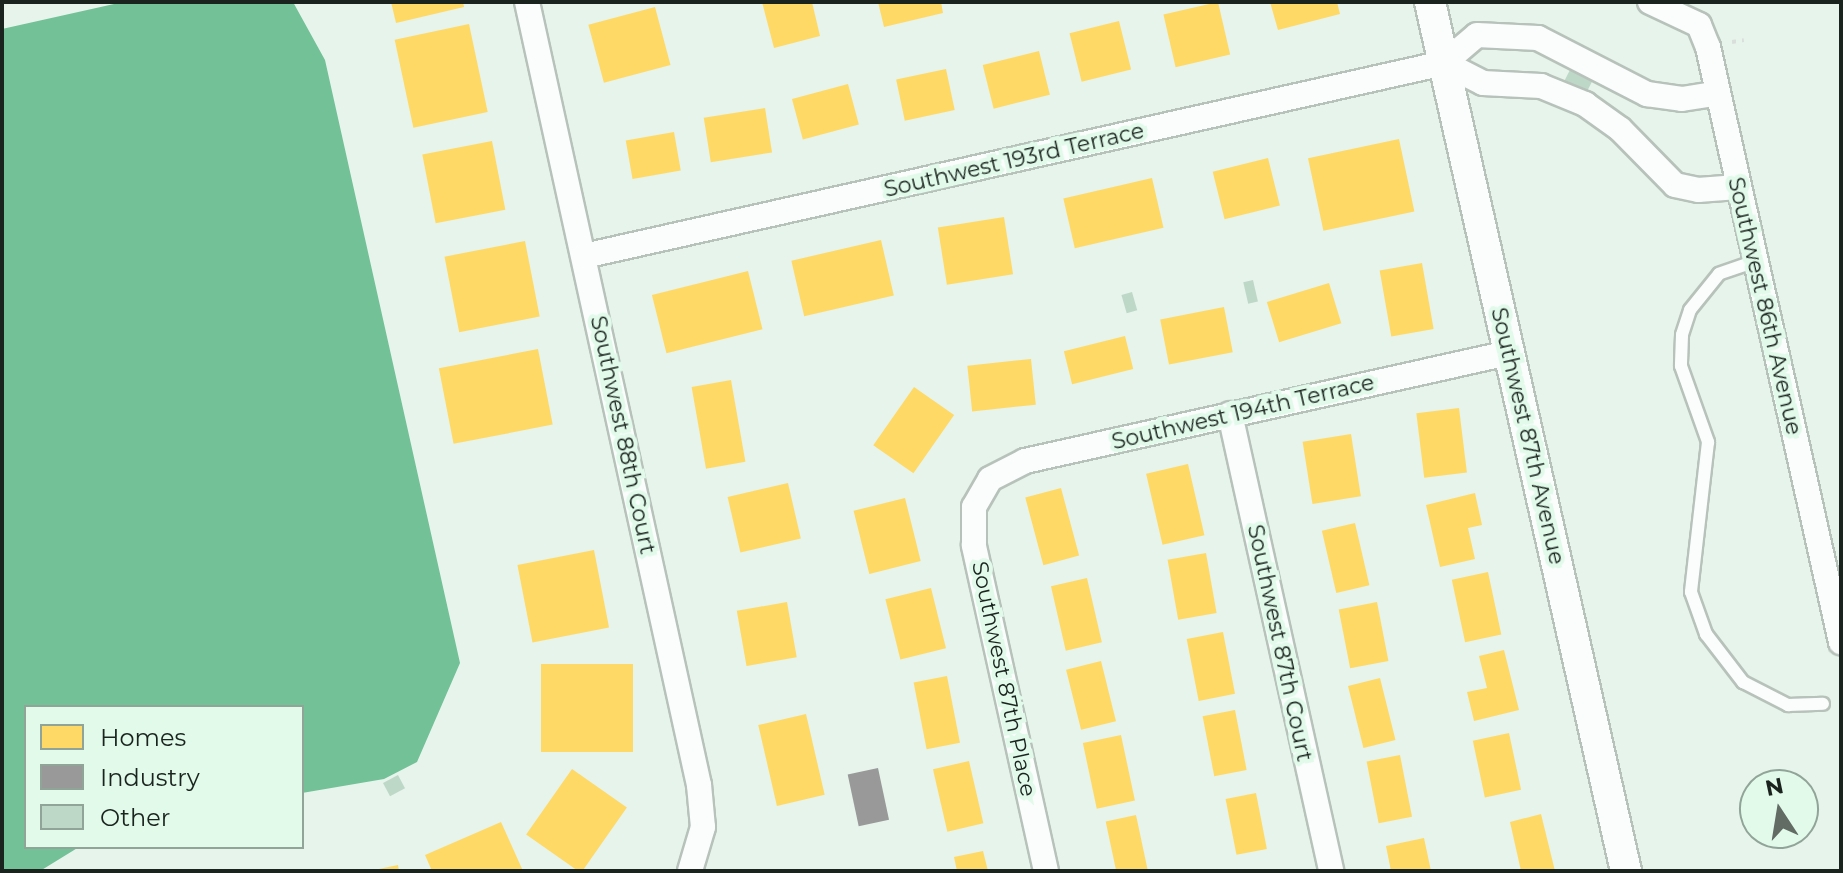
<!DOCTYPE html>
<html>
<head>
<meta charset="utf-8">
<style>
	body { margin:0 }
	#map { position:relative; width:1843px; height:873px; overflow:hidden; background:#e7f4eb; font-family:Montserrat,sans-serif }
	div>[style] { position:absolute }
	.water>* { inset:0; background:#72c197 }
	.homes>* { inset:0; background:#ffd966; transform-origin:0 0 }
	.industry>* { inset:0; background:#999; transform-origin:0 0 }
	.building>* { inset:0; background:#bed8c8; transform-origin:0 0 }
	.path>* { height:4px; margin-top:-2px; transform-origin:0; background:repeating-linear-gradient(90deg,#dadfdc 0 4px,transparent 0 10px) }
	.roads { filter:drop-shadow(2px 0 #b7c2bb) drop-shadow(-2px 0 #b7c2bb) drop-shadow(0 2px #b7c2bb) drop-shadow(0 -2px #b7c2bb) }
	.service>* { height:12px; margin:-6px; padding:0 6px; transform-origin:6px; border-radius:6px; background:#fbfdfc }
	.minor>* { height:24px; margin:-12px; padding:0 12px; transform-origin:12px; border-radius:12px; background:#fbfdfc }
	.tertiary>* { height:30px; margin:-15px; padding:0 15px; transform-origin:15px; border-radius:15px; background:#fbfdfc }
	span { translate:-50% -50%; white-space:nowrap; text-align:center; line-height:1.15; -webkit-text-stroke:8px #e1faea; paint-order:stroke }
	.street-label { font-size:22px; color:#1a231d }
	.frame { position:absolute; inset:0; border:4px solid #1a231d; pointer-events:none }
	.legend { position:absolute; left:24px; top:705px; width:280px; height:144px; box-sizing:border-box; background:#e1faea; border:2px solid #91a498; margin:0; padding:10px 14px; list-style:none; font-size:24px; color:#1a231d }
	.legend li { display:flex; align-items:center; gap:16px; height:40px }
	.legend b { width:40px; border:2px solid #91a498 }
	.north { position:absolute; left:1739px; top:769px; width:80px; height:80px; box-sizing:border-box; background:#e1faea; border:2px solid #91a498; border-radius:50%; rotate:348deg; font-size:22px; font-weight:700; line-height:32px; text-align:center; color:#1a231d }
	.north::after { content:''; display:block; margin:auto; width:28px; height:36px; background:#626c65; clip-path:polygon(50% 0,100% 100%,50% 72%,0 100%) }
</style>
</head>
<body>
<div id="map">
	<div class="water">
		<div style="clip-path:polygon(123px 2px,293px 2px,325px 60px,460px 663px,417px 762px,384px 779px,302px 793px,302px 707px,26px 707px,26px 847px,79px 847px,40px 871px,2px 871px,2px 29px)"></div>
	</div>
	<div class="homes">
		<div style="clip-path:polygon(391px 2px,463px 2px,464px 7px,396px 23px)"></div>
		<div style="clip-path:polygon(762px 2px,812px 2px,820px 36px,774px 48px)"></div>
		<div style="clip-path:polygon(878px 2px,941px 2px,943px 13px,884px 27px)"></div>
		<div style="left:1218px;top:2px;width:54px;height:56px;rotate:77deg"></div>
		<div style="clip-path:polygon(1270px 2px,1337px 2px,1340px 14px,1278px 30px)"></div>
		<div style="left:655px;top:7px;width:60px;height:69px;rotate:75deg"></div>
		<div style="left:1119px;top:21px;width:50px;height:51px;rotate:76deg"></div>
		<div style="left:469px;top:24px;width:90px;height:76px;rotate:78deg"></div>
		<div style="left:1039px;top:51px;width:45px;height:58px;rotate:76deg"></div>
		<div style="left:946px;top:69px;width:42px;height:51px;rotate:78deg"></div>
		<div style="left:848px;top:84px;width:42px;height:58px;rotate:75deg"></div>
		<div style="left:765px;top:108px;width:45px;height:62px;rotate:81deg"></div>
		<div style="left:674px;top:132px;width:39px;height:49px;rotate:80deg"></div>
		<div style="left:1399px;top:139px;width:74px;height:93px;rotate:78deg"></div>
		<div style="left:492px;top:141px;width:70px;height:71px;rotate:79deg"></div>
		<div style="left:1268px;top:158px;width:49px;height:57px;rotate:76deg"></div>
		<div style="left:1152px;top:178px;width:51px;height:91px;rotate:77deg"></div>
		<div style="left:1004px;top:217px;width:58px;height:67px;rotate:81deg"></div>
		<div style="left:881px;top:240px;width:57px;height:92px;rotate:77deg"></div>
		<div style="left:525px;top:241px;width:77px;height:82px;rotate:79deg"></div>
		<div style="left:1422px;top:263px;width:67px;height:43px;rotate:80deg"></div>
		<div style="left:748px;top:271px;width:60px;height:99px;rotate:76deg"></div>
		<div style="left:1329px;top:283px;width:42px;height:65px;rotate:73deg"></div>
		<div style="left:1224px;top:307px;width:46px;height:65px;rotate:79deg"></div>
		<div style="left:1125px;top:336px;width:34px;height:63px;rotate:76deg"></div>
		<div style="left:538px;top:349px;width:77px;height:101px;rotate:79deg"></div>
		<div style="left:1031px;top:359px;width:46px;height:64px;rotate:84deg"></div>
		<div style="left:731px;top:380px;width:83px;height:40px;rotate:80deg"></div>
		<div style="left:914px;top:387px;width:49px;height:71px;rotate:35deg"></div>
		<div style="left:1459px;top:408px;width:65px;height:43px;rotate:83deg"></div>
		<div style="left:1351px;top:434px;width:63px;height:49px;rotate:81deg"></div>
		<div style="left:1188px;top:464px;width:73px;height:43px;rotate:77deg"></div>
		<div style="left:788px;top:483px;width:57px;height:62px;rotate:77deg"></div>
		<div style="left:1061px;top:488px;width:70px;height:37px;rotate:75deg"></div>
		<div style="clip-path:polygon(1475px 493px,1482px 525px,1468px 528px,1475px 559px,1440px 567px,1426px 505px)"></div>
		<div style="left:905px;top:498px;width:65px;height:53px;rotate:76deg"></div>
		<div style="left:1355px;top:523px;width:64px;height:34px;rotate:77deg"></div>
		<div style="left:594px;top:550px;width:79px;height:78px;rotate:79deg"></div>
		<div style="left:1206px;top:553px;width:61px;height:39px;rotate:80deg"></div>
		<div style="left:1488px;top:572px;width:64px;height:37px;rotate:78deg"></div>
		<div style="left:1087px;top:578px;width:66px;height:37px;rotate:77deg"></div>
		<div style="left:931px;top:588px;width:62px;height:47px;rotate:76deg"></div>
		<div style="left:787px;top:602px;width:56px;height:51px;rotate:80deg"></div>
		<div style="left:1377px;top:602px;width:60px;height:39px;rotate:79deg"></div>
		<div style="left:1223px;top:632px;width:63px;height:37px;rotate:79deg"></div>
		<div style="clip-path:polygon(1504px 650px,1519px 710px,1474px 721px,1467px 692px,1487px 688px,1479px 656px)"></div>
		<div style="left:1101px;top:661px;width:62px;height:36px;rotate:76deg"></div>
		<div style="left:633px;top:664px;width:88px;height:92px;rotate:90deg"></div>
		<div style="left:947px;top:676px;width:68px;height:34px;rotate:79deg"></div>
		<div style="left:1380px;top:678px;width:64px;height:33px;rotate:76deg"></div>
		<div style="left:1235px;top:710px;width:61px;height:33px;rotate:79deg"></div>
		<div style="left:806px;top:714px;width:83px;height:49px;rotate:77deg"></div>
		<div style="left:1509px;top:733px;width:58px;height:37px;rotate:78deg"></div>
		<div style="left:1121px;top:735px;width:67px;height:39px;rotate:78deg"></div>
		<div style="left:1400px;top:755px;width:63px;height:34px;rotate:79deg"></div>
		<div style="left:969px;top:761px;width:64px;height:37px;rotate:77deg"></div>
		<div style="left:572px;top:769px;width:67px;height:80px;rotate:35deg"></div>
		<div style="left:1256px;top:793px;width:57px;height:31px;rotate:79deg"></div>
		<div style="clip-path:polygon(1541px 814px,1555px 871px,1521px 871px,1510px 822px)"></div>
		<div style="left:1136px;top:815px;width:57px;height:31px;rotate:78deg"></div>
		<div style="clip-path:polygon(501px 822px,523px 871px,432px 871px,425px 855px)"></div>
		<div style="clip-path:polygon(1424px 838px,1431px 871px,1391px 871px,1386px 846px)"></div>
		<div style="clip-path:polygon(983px 851px,988px 871px,957px 871px,954px 857px)"></div>
		<div style="clip-path:polygon(398px 865px,399px 871px,374px 871px,374px 870px)"></div>
	</div>
	<div class="industry">
		<div style="left:878px;top:768px;width:53px;height:31px;rotate:78deg"></div>
	</div>
	<div class="building">
		<div style="left:1574px;top:62px;width:25px;height:21px;rotate:27deg"></div>
		<div style="left:1253px;top:280px;width:22px;height:10px;rotate:77deg"></div>
		<div style="left:1132px;top:292px;width:19px;height:11px;rotate:74deg"></div>
		<div style="left:398px;top:775px;width:15px;height:17px;rotate:62deg"></div>
	</div>
	<div class="path">
		<div style="left:1732px;top:42px;width:12px;rotate:-9deg"></div>
	</div>
	<div class="roads">
		<div class="service">
			<div style="left:1756px;top:261px;width:39px;rotate:161deg"></div>
			<div style="left:1719px;top:274px;width:46px;rotate:128.9deg"></div>
			<div style="left:1690px;top:310px;width:26px;rotate:108deg"></div>
			<div style="left:1682px;top:335px;width:31px;rotate:92deg"></div>
			<div style="left:1681px;top:366px;width:81px;rotate:70.4deg"></div>
			<div style="left:1708px;top:442px;width:151px;rotate:96.5deg"></div>
			<div style="left:1691px;top:592px;width:45px;rotate:70.3deg"></div>
			<div style="left:1706px;top:634px;width:61px;rotate:52.4deg"></div>
			<div style="left:1743px;top:682px;width:51px;rotate:27.1deg"></div>
			<div style="left:1788px;top:705px;width:35px;rotate:-2deg"></div>
		</div>
		<div class="minor">
			<div style="left:527px;top:2px;width:802px;rotate:77.61deg"></div>
			<div style="left:699px;top:785px;width:42px;rotate:84.6deg"></div>
			<div style="left:703px;top:827px;width:46px;rotate:106.5deg"></div>
			<div style="left:1650px;top:2px;width:54px;rotate:25.1deg"></div>
			<div style="left:1699px;top:25px;width:24px;rotate:68deg"></div>
			<div style="left:1708px;top:47px;width:610px;rotate:77.4deg"></div>
			<div style="left:1444px;top:63px;width:44px;rotate:27.1deg"></div>
			<div style="left:1483px;top:83px;width:58px;rotate:3deg"></div>
			<div style="left:1541px;top:86px;width:48px;rotate:22.2deg"></div>
			<div style="left:1585px;top:104px;width:43px;rotate:35.5deg"></div>
			<div style="left:1620px;top:129px;width:78px;rotate:45.5deg"></div>
			<div style="left:1675px;top:185px;width:24px;rotate:12deg"></div>
			<div style="left:1698px;top:190px;width:40px;rotate:-4.3deg"></div>
			<div style="left:584px;top:256px;width:881px;rotate:-12.65deg"></div>
			<div style="left:1444px;top:63px;width:43px;rotate:-40.3deg"></div>
			<div style="left:1477px;top:35px;width:61px;rotate:2.8deg"></div>
			<div style="left:1538px;top:38px;width:123px;rotate:27.2deg"></div>
			<div style="left:1647px;top:94px;width:35px;rotate:8deg"></div>
			<div style="left:1682px;top:99px;width:36px;rotate:-9deg"></div>
			<div style="left:1230px;top:414px;width:468px;rotate:77.5deg"></div>
			<div style="left:1046px;top:871px;width:334px;rotate:-102.5deg"></div>
			<div style="left:974px;top:545px;width:38px;rotate:-90deg"></div>
			<div style="left:974px;top:507px;width:32px;rotate:-60deg"></div>
			<div style="left:990px;top:479px;width:39px;rotate:-27deg"></div>
			<div style="left:1025px;top:461px;width:497px;rotate:-12.6deg"></div>
		</div>
		<div class="tertiary">
			<div style="left:1430px;top:2px;width:891px;rotate:77.29deg"></div>
		</div>
	</div>
	<div class="street-label">
		<span style="left:1014px;top:160px;rotate:-13deg">Southwest 193rd Terrace</span>
		<span style="left:1765px;top:306px;rotate:77deg">Southwest 86th Avenue</span>
		<span style="left:1243px;top:412px;rotate:-13deg">Southwest 194th Terrace</span>
		<span style="left:623px;top:435px;rotate:78deg">Southwest 88th Court</span>
		<span style="left:1528px;top:436px;rotate:77deg">Southwest 87th Avenue</span>
		<span style="left:1280px;top:643px;rotate:78deg">Southwest 87th Court</span>
		<span style="left:1004px;top:679px;rotate:78deg">Southwest 87th Place</span>
	</div>
	<div class="frame"></div>
	<ul class="legend">
	<li><b style="height:22px;background:#ffd966"></b>Homes</li>
	<li><b style="height:22px;background:#999"></b>Industry</li>
	<li><b style="height:22px;background:#bed8c8"></b>Other</li>
	</ul>
	<div class="north">N</div>
</div>
</body>
</html>
